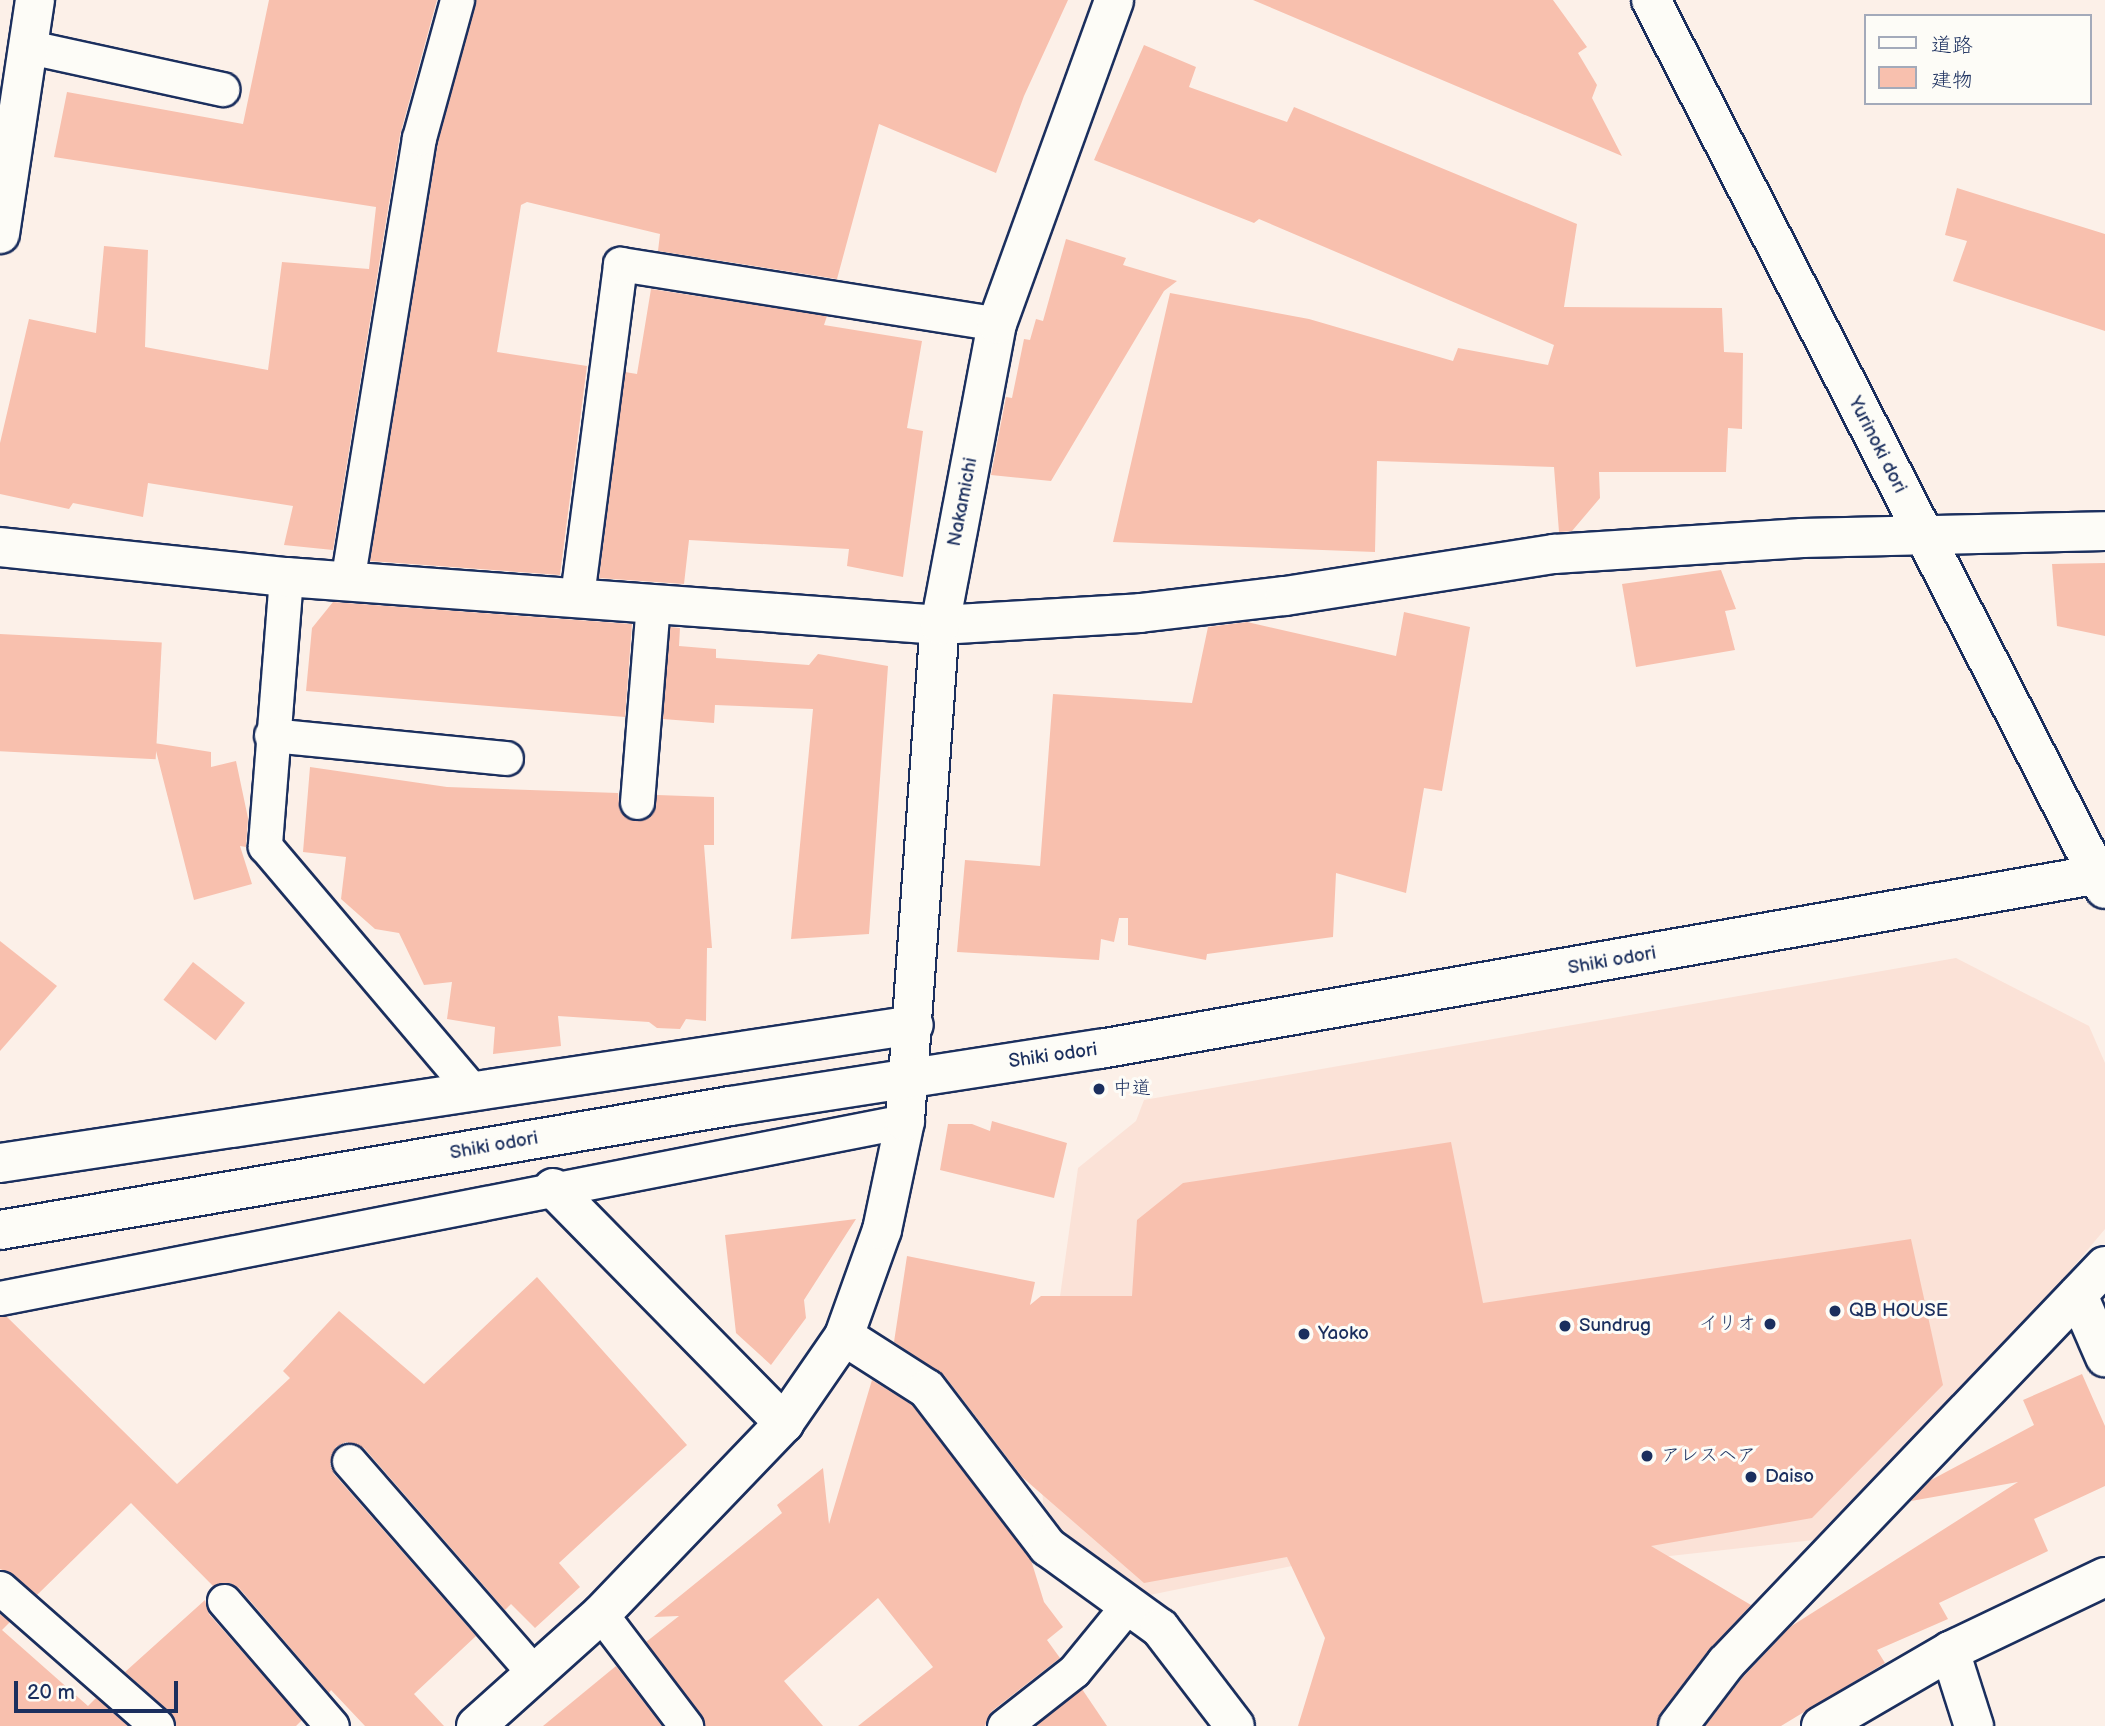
<!DOCTYPE html>
<html>
<head>
<meta charset="utf-8">
<style>
	body { margin:0 }
	#map { position:relative; width:2105px; height:1726px; overflow:hidden; background:#fcf0e8; font-family:"Balsamiq Sans","Klee One",sans-serif }
	div>[style] { position:absolute }
	.built>* { inset:0; background:#fbe2d7 }
	.building>* { inset:0; background:#f8c0ae; transform-origin:0 0 }
	.roads { filter:drop-shadow(2px 0 #1b2f5e) drop-shadow(-2px 0 #1b2f5e) drop-shadow(0 2px #1b2f5e) drop-shadow(0 -2px #1b2f5e) }
	.service>* { height:33px; margin:-16.5px; padding:0 16.5px; transform-origin:16.5px; border-radius:16.5px; background:#fdfcf7 }
	.minor>* { height:38px; margin:-19px; padding:0 19px; transform-origin:19px; border-radius:19px; background:#fdfcf7 }
	.tertiary>* { height:38px; margin:-19px; padding:0 19px; transform-origin:19px; border-radius:19px; background:#fdfcf7 }
	.secondary>* { height:38px; margin:-19px; padding:0 19px; transform-origin:19px; border-radius:19px; background:#fdfcf7 }
	.dots>* { width:19px; height:19px; translate:-50% -50%; box-sizing:border-box; border:4px solid #fdfcf7; border-radius:50% }
	span { translate:-50% -50%; white-space:nowrap; text-align:center; line-height:1.15; -webkit-text-stroke:6px #fdfcf7; paint-order:stroke }
	.street-label { font-size:19px; color:#1b2f5e }
	.poi-label { font-size:19px; color:#1b2f5e }
	.left { translate:0 -50%; text-align:left }
	.right { translate:-100% -50%; text-align:right }
	.legend { position:absolute; left:1864px; top:14px; width:228px; height:91px; box-sizing:border-box; background:#fdfcf7; border:2px solid #a3aaba; margin:0; padding:9px 12px; list-style:none; font-size:21px; color:#1b2f5e }
	.legend li { display:flex; align-items:center; gap:14px; height:35px }
	.legend b { width:35px; border:2px solid #a3aaba }
	.scale { position:absolute; left:14px; top:1681px; width:164px; height:32px; box-sizing:border-box; border:4px solid #1b2f5e; border-top:0; padding-left:9px; font-size:21px; line-height:24px; white-space:nowrap; color:#1b2f5e; -webkit-text-stroke:5px #fdfcf7; paint-order:stroke }
</style>
</head>
<body>
<div id="map">
	<div class="built">
		<div style="clip-path:polygon(1956px 958px,2089px 1026px,2105px 1063px,2105px 1229px,2020px 1331px,1814px 1540px,1661px 1557px,1292px 1566px,1140px 1597px,1063px 1531px,1043px 1504px,1040px 1439px,1078px 1168px,1136px 1121px,1144px 1100px)"></div>
	</div>
	<div class="building">
		<div style="clip-path:polygon(269px 0,437px 0,400px 135px,333px 550px,284px 545px,293px 506px,148px 483px,143px 517px,73px 503px,69px 509px,0 494px,0 443px,29px 319px,96px 333px,104px 246px,148px 250px,145px 347px,268px 370px,282px 262px,369px 269px,376px 207px,54px 157px,67px 92px,243px 124px)"></div>
		<div style="clip-path:polygon(476px 0,1068px 0,1024px 96px,996px 173px,879px 124px,837px 279px,658px 251px,660px 234px,527px 202px,521px 205px,497px 352px,587px 366px,560px 575px,370px 561px,438px 142px)"></div>
		<div style="clip-path:polygon(1253px 0,1553px 0,1587px 47px,1578px 53px,1597px 85px,1592px 98px,1622px 156px)"></div>
		<div style="clip-path:polygon(1144px 45px,1196px 67px,1189px 87px,1287px 122px,1294px 107px,1577px 224px,1564px 307px,1722px 308px,1724px 352px,1743px 353px,1742px 429px,1728px 428px,1726px 472px,1599px 472px,1600px 498px,1572px 531px,1559px 532px,1554px 467px,1377px 461px,1375px 552px,1113px 542px,1170px 293px,1309px 319px,1453px 361px,1458px 348px,1548px 365px,1554px 345px,1259px 219px,1254px 223px,1094px 160px)"></div>
		<div style="clip-path:polygon(1957px 188px,2105px 234px,2105px 331px,1953px 281px,1967px 241px,1945px 235px)"></div>
		<div style="clip-path:polygon(1066px 239px,1126px 258px,1123px 265px,1177px 281px,1164px 291px,1051px 481px,991px 475px,1006px 397px,1012px 398px,1024px 339px,1030px 340px,1036px 319px,1043px 321px)"></div>
		<div style="clip-path:polygon(651px 289px,827px 316px,824px 325px,922px 341px,907px 428px,923px 431px,903px 577px,847px 566px,849px 549px,689px 540px,684px 584px,599px 578px,625px 372px,637px 374px)"></div>
		<div style="clip-path:polygon(2105px 563px,2105px 636px,2057px 626px,2052px 564px)"></div>
		<div style="clip-path:polygon(1721px 570px,1736px 609px,1725px 611px,1735px 650px,1636px 667px,1622px 584px)"></div>
		<div style="clip-path:polygon(333px 602px,632px 624px,625px 717px,306px 691px,312px 628px)"></div>
		<div style="clip-path:polygon(1404px 612px,1470px 627px,1442px 791px,1424px 788px,1406px 893px,1336px 873px,1333px 937px,1207px 954px,1206px 960px,1128px 945px,1128px 918px,1119px 918px,1114px 942px,1101px 939px,1099px 960px,957px 952px,965px 860px,1040px 866px,1053px 694px,1192px 703px,1208px 627px,1247px 622px,1396px 656px)"></div>
		<div style="clip-path:polygon(670px 627px,680px 628px,679px 646px,716px 649px,716px 658px,809px 665px,818px 654px,888px 666px,869px 934px,791px 939px,813px 709px,715px 705px,714px 723px,663px 719px)"></div>
		<div style="left:0;top:634px;width:162px;height:117px;rotate:3deg"></div>
		<div style="clip-path:polygon(154px 743px,211px 752px,211px 767px,236px 761px,248px 818px,246px 847px,240px 846px,252px 884px,194px 900px)"></div>
		<div style="clip-path:polygon(310px 767px,447px 787px,618px 793px,620px 811px,636px 821px,652px 813px,657px 795px,714px 797px,714px 845px,704px 845px,712px 948px,707px 948px,706px 1021px,686px 1019px,680px 1029px,657px 1028px,649px 1022px,558px 1016px,561px 1046px,493px 1054px,495px 1027px,447px 1019px,452px 982px,424px 985px,399px 933px,375px 929px,341px 899px,346px 857px,303px 852px)"></div>
		<div style="clip-path:polygon(0 941px,57px 986px,0 1051px)"></div>
		<div style="left:193px;top:962px;width:66px;height:48px;rotate:38deg"></div>
		<div style="clip-path:polygon(992px 1121px,1067px 1143px,1054px 1198px,940px 1170px,948px 1124px,972px 1124px,990px 1131px)"></div>
		<div style="clip-path:polygon(1451px 1142px,1483px 1303px,1911px 1239px,1943px 1385px,1812px 1518px,1651px 1546px,1751px 1605px,1709px 1650px,1661px 1713px,1657px 1726px,1298px 1726px,1325px 1638px,1287px 1557px,1144px 1583px,1022px 1477px,944px 1375px,894px 1342px,907px 1256px,1035px 1282px,1030px 1305px,1041px 1296px,1132px 1296px,1137px 1220px,1183px 1183px)"></div>
		<div style="clip-path:polygon(856px 1219px,804px 1300px,806px 1318px,771px 1365px,736px 1333px,725px 1235px)"></div>
		<div style="clip-path:polygon(537px 1277px,687px 1445px,559px 1563px,580px 1587px,535px 1628px,511px 1604px,505px 1610px,364px 1448px,346px 1442px,336px 1447px,330px 1464px,334px 1474px,476px 1636px,414px 1694px,444px 1726px,365px 1726px,331px 1690px,329px 1693px,239px 1588px,230px 1583px,213px 1586px,131px 1503px,37px 1595px,13px 1574px,0 1569px,0 1317px,6px 1316px,177px 1484px,290px 1378px,283px 1371px,339px 1311px,424px 1384px)"></div>
		<div style="clip-path:polygon(2082px 1374px,2105px 1426px,2105px 1486px,2034px 1519px,2048px 1551px,1939px 1603px,1948px 1619px,1877px 1650px,1885px 1663px,1781px 1726px,1705px 1726px,1743px 1677px,1790px 1627px,2018px 1482px,1911px 1501px,1931px 1480px,2034px 1425px,2023px 1400px)"></div>
		<div style="clip-path:polygon(872px 1380px,912px 1405px,1031px 1560px,1044px 1602px,1063px 1627px,1047px 1640px,1060px 1658px,992px 1711px,985px 1726px,858px 1726px,933px 1667px,878px 1598px,784px 1681px,823px 1726px,705px 1726px,701px 1714px,646px 1642px,679px 1616px,654px 1617px,782px 1513px,777px 1505px,823px 1468px,829px 1524px)"></div>
		<div style="clip-path:polygon(205px 1600px,209px 1614px,302px 1720px,296px 1726px,176px 1726px,170px 1712px,125px 1672px)"></div>
		<div style="clip-path:polygon(0 1614px,10px 1622px,2px 1630px,88px 1706px,96px 1698px,128px 1726px,0 1726px)"></div>
		<div style="clip-path:polygon(616px 1666px,662px 1726px,543px 1726px)"></div>
		<div style="clip-path:polygon(1082px 1689px,1107px 1726px,1035px 1726px)"></div>
	</div>
	<div class="roads">
		<div class="service">
			<div style="left:29px;top:47px;width:198px;rotate:12.3deg"></div>
			<div style="left:286px;top:577px;width:270px;rotate:94.5deg"></div>
			<div style="left:265px;top:846px;width:321px;rotate:49.7deg"></div>
			<div style="left:347px;top:582px;width:450px;rotate:-80.8deg"></div>
			<div style="left:419px;top:138px;width:143px;rotate:-74.6deg"></div>
			<div style="left:577px;top:596px;width:335px;rotate:-82.6deg"></div>
			<div style="left:620px;top:264px;width:382px;rotate:9deg"></div>
			<div style="left:271px;top:735px;width:236px;rotate:5.6deg"></div>
			<div style="left:637px;top:802px;width:199px;rotate:-85.4deg"></div>
			<div style="left:0;top:1298px;width:922px;rotate:-11.07deg"></div>
			<div style="left:349px;top:1461px;width:280px;rotate:48.9deg"></div>
			<div style="left:0;top:1588px;width:209px;rotate:41.3deg"></div>
			<div style="left:224px;top:1601px;width:165px;rotate:49.2deg"></div>
			<div style="left:601px;top:1614px;width:141px;rotate:52.8deg"></div>
			<div style="left:1004px;top:1726px;width:89px;rotate:-38.2deg"></div>
			<div style="left:1074px;top:1671px;width:85px;rotate:-50.7deg"></div>
		</div>
		<div class="minor">
			<div style="left:0;top:234px;width:237px;rotate:-81.5deg"></div>
			<div style="left:0;top:547px;width:288px;rotate:6deg"></div>
			<div style="left:286px;top:577px;width:656px;rotate:4.2deg"></div>
			<div style="left:940px;top:625px;width:200px;rotate:-3.4deg"></div>
			<div style="left:1140px;top:613px;width:146px;rotate:-6.7deg"></div>
			<div style="left:1285px;top:596px;width:272px;rotate:-8.9deg"></div>
			<div style="left:1554px;top:554px;width:249px;rotate:-3.7deg"></div>
			<div style="left:1802px;top:538px;width:303px;rotate:-1.3deg"></div>
			<div style="left:0;top:1163px;width:924px;rotate:-8.59deg"></div>
			<div style="left:553px;top:1188px;width:330px;rotate:45.5deg"></div>
			<div style="left:2078px;top:1295px;width:68px;rotate:66.5deg"></div>
			<div style="left:844px;top:1336px;width:98px;rotate:32.6deg"></div>
			<div style="left:927px;top:1389px;width:199px;rotate:52.6deg"></div>
			<div style="left:1048px;top:1547px;width:138px;rotate:35.9deg"></div>
			<div style="left:1160px;top:1628px;width:123px;rotate:52.6deg"></div>
			<div style="left:1950px;top:1651px;width:79px;rotate:72.3deg"></div>
			<div style="left:476px;top:1726px;width:168px;rotate:-41.9deg"></div>
			<div style="left:601px;top:1614px;width:265px;rotate:-46.2deg"></div>
			<div style="left:784px;top:1423px;width:106px;rotate:-55.4deg"></div>
			<div style="left:844px;top:1336px;width:113px;rotate:-70.3deg"></div>
			<div style="left:882px;top:1230px;width:111px;rotate:-78.1deg"></div>
			<div style="left:905px;top:1121px;width:497px;rotate:-86deg"></div>
			<div style="left:940px;top:625px;width:306px;rotate:-79.3deg"></div>
			<div style="left:997px;top:324px;width:344px;rotate:-70.1deg"></div>
			<div style="left:1678px;top:1726px;width:79px;rotate:-52.7deg"></div>
			<div style="left:1726px;top:1663px;width:549px;rotate:-46.33deg"></div>
			<div style="left:1821px;top:1726px;width:149px;rotate:-30.2deg"></div>
			<div style="left:1950px;top:1651px;width:172px;rotate:-25.5deg"></div>
		</div>
		<div class="tertiary">
			<div style="left:1651px;top:0;width:998px;rotate:62.95deg"></div>
		</div>
		<div class="secondary">
			<div style="left:0;top:1230px;width:740px;rotate:-9.64deg"></div>
			<div style="left:730px;top:1106px;width:374px;rotate:-8.8deg"></div>
			<div style="left:1100px;top:1049px;width:1020px;rotate:-9.93deg"></div>
		</div>
	</div>
	<div class="dots">
		<div style="left:1099px;top:1089px;background:#1b2f5e"></div>
		<div style="left:1835px;top:1311px;background:#1b2f5e"></div>
		<div style="left:1770px;top:1324px;background:#1b2f5e"></div>
		<div style="left:1565px;top:1326px;background:#1b2f5e"></div>
		<div style="left:1304px;top:1334px;background:#1b2f5e"></div>
		<div style="left:1647px;top:1456px;background:#1b2f5e"></div>
		<div style="left:1751px;top:1477px;background:#1b2f5e"></div>
	</div>
	<div class="street-label">
		<span style="left:1877px;top:445px;rotate:63deg">Yurinoki dori</span>
		<span style="left:963px;top:502px;rotate:-79deg">Nakamichi</span>
		<span style="left:1612px;top:961px;rotate:-10deg">Shiki odori</span>
		<span style="left:1053px;top:1056px;rotate:-8deg">Shiki odori</span>
		<span style="left:494px;top:1146px;rotate:-10deg">Shiki odori</span>
	</div>
	<div class="poi-label">
		<span class="left" style="left:1113px;top:1089px">中道</span>
		<span class="left" style="left:1849px;top:1311px">QB HOUSE</span>
		<span class="right" style="left:1756px;top:1324px">イリオ</span>
		<span class="left" style="left:1579px;top:1326px">Sundrug</span>
		<span class="left" style="left:1318px;top:1334px">Yaoko</span>
		<span class="left" style="left:1661px;top:1456px">アレスヘア</span>
		<span class="left" style="left:1765px;top:1477px">Daiso</span>
	</div>
	<ul class="legend">
	<li><b style="height:9px;background:#fdfcf7"></b>道路</li>
	<li><b style="height:19px;background:#f8c0ae"></b>建物</li>
	</ul>
	<div class="scale">20 m</div>
</div>
</body>
</html>
